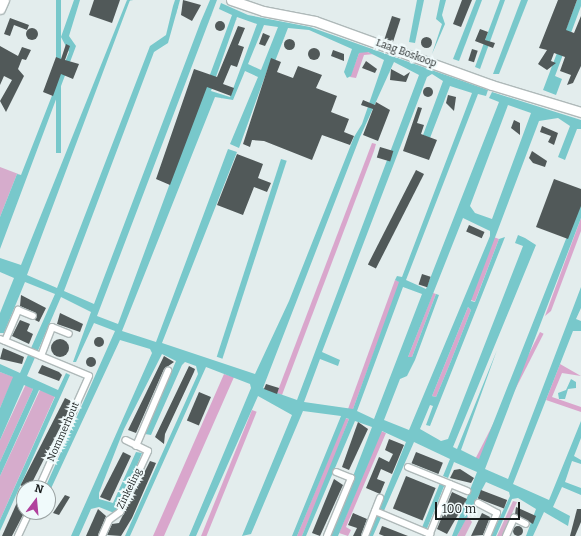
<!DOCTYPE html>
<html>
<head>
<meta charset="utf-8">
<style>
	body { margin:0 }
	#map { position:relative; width:581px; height:536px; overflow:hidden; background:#e3eded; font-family:Bitter,serif }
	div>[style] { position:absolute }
	.green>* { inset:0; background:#d6accc }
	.forest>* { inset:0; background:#d9a6cc; transform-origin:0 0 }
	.water>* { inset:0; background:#78c8cb; transform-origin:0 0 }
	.building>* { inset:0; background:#515959; transform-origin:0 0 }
	.round { border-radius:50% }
	.roads { filter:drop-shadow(1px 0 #afb9b9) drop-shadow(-1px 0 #afb9b9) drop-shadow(0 1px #afb9b9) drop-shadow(0 -1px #afb9b9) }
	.street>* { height:6px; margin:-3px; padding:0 3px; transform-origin:3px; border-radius:3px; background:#fff }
	.secondary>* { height:9px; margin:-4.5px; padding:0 4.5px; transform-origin:4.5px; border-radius:4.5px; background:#fff }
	span { translate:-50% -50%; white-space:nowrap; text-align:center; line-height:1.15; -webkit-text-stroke:4px #f0fafb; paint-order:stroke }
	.street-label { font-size:10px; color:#191d1d }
	.north { position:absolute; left:16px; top:480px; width:40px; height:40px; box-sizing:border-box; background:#f0fafb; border:1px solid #9aa2a2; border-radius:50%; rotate:16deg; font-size:11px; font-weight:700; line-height:16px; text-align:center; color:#191d1d }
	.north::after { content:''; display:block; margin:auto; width:14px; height:18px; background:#b1419d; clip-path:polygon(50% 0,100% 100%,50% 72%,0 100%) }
	.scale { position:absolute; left:435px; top:502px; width:85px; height:18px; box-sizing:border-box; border:2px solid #191d1d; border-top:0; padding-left:5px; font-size:12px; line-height:14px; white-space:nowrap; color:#191d1d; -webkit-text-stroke:3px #f0fafb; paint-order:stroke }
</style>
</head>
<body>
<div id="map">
	<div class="green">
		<div style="clip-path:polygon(0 167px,21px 175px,17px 174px,0 217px)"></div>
		<div style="clip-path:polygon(0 372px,14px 377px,0 408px)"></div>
		<div style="clip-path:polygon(26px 384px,33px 389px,0 462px,0 440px)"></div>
		<div style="clip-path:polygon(40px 390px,55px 396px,0 520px,0 476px)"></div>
		<div style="clip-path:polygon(513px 501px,517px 502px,502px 536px,497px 536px)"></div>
		<div style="clip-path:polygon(467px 516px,472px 522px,465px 536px,457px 536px)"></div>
	</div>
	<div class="forest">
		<div style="clip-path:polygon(364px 51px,374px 54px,364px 55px,356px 78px,350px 77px,359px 53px)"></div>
		<div style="clip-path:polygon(372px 143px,376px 144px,374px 151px,282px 395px,277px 393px)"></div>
		<div style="clip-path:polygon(581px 218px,581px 231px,551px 311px,545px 316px)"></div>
		<div style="left:499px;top:239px;width:67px;height:5px;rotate:111deg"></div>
		<div style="clip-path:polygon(395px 280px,400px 282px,353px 409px,348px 409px)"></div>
		<div style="clip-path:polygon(433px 293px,436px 294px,412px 357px,408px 357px)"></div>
		<div style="clip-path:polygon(468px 307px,471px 310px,451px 361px,436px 397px,432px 396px)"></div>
		<div style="left:540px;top:332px;width:4px;height:148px;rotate:27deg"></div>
		<div style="clip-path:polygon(560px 364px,581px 376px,562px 373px,552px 397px,581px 407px,581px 412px,546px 400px)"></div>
		<div style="clip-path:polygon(224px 374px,234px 377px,223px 402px,164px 536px,153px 536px)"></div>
		<div style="left:252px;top:410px;width:5px;height:138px;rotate:22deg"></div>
		<div style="clip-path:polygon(345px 418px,349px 419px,326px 479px,302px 536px,297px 536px)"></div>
		<div style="clip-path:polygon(381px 431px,386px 433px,346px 527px,351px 530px,348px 536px,339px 533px)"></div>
	</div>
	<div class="water">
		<div style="left:56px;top:0;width:5px;height:153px"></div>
		<div style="clip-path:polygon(74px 0,80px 0,69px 36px,76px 46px,0 249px,0 217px,17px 174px,21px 175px,69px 52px,61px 37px)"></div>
		<div style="clip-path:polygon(evenodd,127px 0,130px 0,27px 275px,57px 288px,150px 46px,166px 35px,173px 6px,175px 0,180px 0,168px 43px,154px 52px,64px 291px,94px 304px,201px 21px,210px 0,217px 0,97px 316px,118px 324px,232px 15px,219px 9px,221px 3px,248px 15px,310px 27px,488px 90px,486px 96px,478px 94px,406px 280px,426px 289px,499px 102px,489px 98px,492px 92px,581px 120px,581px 129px,577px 129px,565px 160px,558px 157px,570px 126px,558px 118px,539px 121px,471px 301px,475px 302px,499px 239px,505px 237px,430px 426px,426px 425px,433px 406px,430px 405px,420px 429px,441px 441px,448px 439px,523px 246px,515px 243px,518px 235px,525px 238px,536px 245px,453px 447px,457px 449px,497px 350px,461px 450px,479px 459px,581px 201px,581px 218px,485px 469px,508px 479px,581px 287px,581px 308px,576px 319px,581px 321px,581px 331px,573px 331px,513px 484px,549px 500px,581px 421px,581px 438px,574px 456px,581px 460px,581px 464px,572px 461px,565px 482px,581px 488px,581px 495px,562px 487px,553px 507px,570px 516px,568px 526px,544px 512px,533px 536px,526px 536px,536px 509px,518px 498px,512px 499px,496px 536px,491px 536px,510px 496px,509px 492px,486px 482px,457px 536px,452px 536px,477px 472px,454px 462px,448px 478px,443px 476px,450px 459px,414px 442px,373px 536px,368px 536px,406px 442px,382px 431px,338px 536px,330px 536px,372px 427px,355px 421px,306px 536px,302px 536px,349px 419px,346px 418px,297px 536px,292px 536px,341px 416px,303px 411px,251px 534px,242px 536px,292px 415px,258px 396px,196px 536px,189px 536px,251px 388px,250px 384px,206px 367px,130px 536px,125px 536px,198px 374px,196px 366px,185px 362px,182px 365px,151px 435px,145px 434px,176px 361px,162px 354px,124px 429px,99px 493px,99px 499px,113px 503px,136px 452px,142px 453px,120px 508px,114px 513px,99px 507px,91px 509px,79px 536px,71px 536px,152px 353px,150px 349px,120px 340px,48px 495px,48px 488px,45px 488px,115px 331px,94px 323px,76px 362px,73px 362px,91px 312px,61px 297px,27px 376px,58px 390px,66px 373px,70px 375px,0 531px,0 520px,55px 397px,39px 390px,0 476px,0 462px,33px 389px,24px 385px,0 440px,0 408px,13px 377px,0 372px,0 364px,20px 373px,55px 294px,25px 282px,4px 333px,0 333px,0 313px,14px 278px,0 272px,0 258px,21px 265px,127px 0,237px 17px,257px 24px,230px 97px,211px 91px,237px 17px,127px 0,264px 25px,278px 27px,261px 70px,248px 64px,264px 25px,127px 0,288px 28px,309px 30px,352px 49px,344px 72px,347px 78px,351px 76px,359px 53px,368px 52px,384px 60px,362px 124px,354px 137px,289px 301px,255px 374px,162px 343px,237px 152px,228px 149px,156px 342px,122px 331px,215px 97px,233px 100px,245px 71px,258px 77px,230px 144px,239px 148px,268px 68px,272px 69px,288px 28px,127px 0,394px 62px,419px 75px,297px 400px,263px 388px,360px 137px,394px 62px,127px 0,432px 74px,443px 81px,423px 135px,430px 138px,450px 86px,472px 93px,402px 277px,397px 276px,395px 280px,399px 282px,353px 409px,304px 402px,320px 359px,338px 366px,340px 360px,322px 352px,427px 77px,432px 74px,127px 0,508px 105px,531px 113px,492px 219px,475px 213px,470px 206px,508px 105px,127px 0,463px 218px,490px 231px,490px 236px,409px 430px,384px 420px,400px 379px,407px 376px,415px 360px,439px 295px,436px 294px,412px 357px,408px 357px,463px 218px,127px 0,403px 287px,422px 294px,374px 419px,357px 411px,403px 287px,127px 0,468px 307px,471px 310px,451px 361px,436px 397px,432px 396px,468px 307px)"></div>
		<div style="clip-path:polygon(417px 0,424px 0,415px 43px,409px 42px)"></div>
		<div style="clip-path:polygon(440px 0,446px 0,442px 15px,445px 24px,432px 54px,442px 24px,436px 19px)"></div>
		<div style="clip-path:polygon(476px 0,482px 0,459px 61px,453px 59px)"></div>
		<div style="clip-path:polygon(500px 0,505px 0,480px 69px,475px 67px)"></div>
		<div style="clip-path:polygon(521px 0,528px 0,499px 74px,493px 74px)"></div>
		<div style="clip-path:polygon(577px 0,581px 0,581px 6px,555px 76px,562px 79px,556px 95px,543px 90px)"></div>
		<div style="left:281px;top:159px;width:6px;height:208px;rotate:18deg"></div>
		<div style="clip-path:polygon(571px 379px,576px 382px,576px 388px,568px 389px,565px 399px,559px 399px,558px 393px,566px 390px)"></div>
		<div style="left:440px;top:483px;width:5px;height:48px;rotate:22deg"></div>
	</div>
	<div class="building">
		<div style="clip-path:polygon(94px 0,120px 0,112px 23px,89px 15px)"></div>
		<div style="clip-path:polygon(183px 0,201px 5px,192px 21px,181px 15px)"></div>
		<div style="clip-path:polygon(462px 0,472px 0,461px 27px,453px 24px)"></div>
		<div style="clip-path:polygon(558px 0,577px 0,566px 30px,574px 33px,581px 16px,581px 66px,573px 83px,567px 85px,571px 75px,560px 71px,565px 57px,554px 53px,551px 61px,556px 63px,547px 70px,538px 64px,547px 50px,539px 48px)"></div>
		<div style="left:392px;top:16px;width:9px;height:24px;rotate:18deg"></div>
		<div style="clip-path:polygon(10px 18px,29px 25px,27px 30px,14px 25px,10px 36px,4px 34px)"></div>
		<div class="round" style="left:215px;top:21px;width:10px;height:10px"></div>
		<div style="clip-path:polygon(238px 26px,245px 28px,238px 45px,244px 47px,237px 67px,231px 65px,223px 84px,234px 88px,231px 96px,207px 87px,170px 185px,156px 179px,194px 69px,217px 77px)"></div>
		<div class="round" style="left:26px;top:28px;width:12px;height:12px"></div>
		<div style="clip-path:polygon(480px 29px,488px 32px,485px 40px,495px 43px,493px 48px,475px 41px)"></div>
		<div style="clip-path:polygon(263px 33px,270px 36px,265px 46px,259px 44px)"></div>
		<div class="round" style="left:420.5px;top:36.5px;width:11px;height:11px"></div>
		<div class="round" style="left:283.5px;top:38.5px;width:11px;height:11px"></div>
		<div style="clip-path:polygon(66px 44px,70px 46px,65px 60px,79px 64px,73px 79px,61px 74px,53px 96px,43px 92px,56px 57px,61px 59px)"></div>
		<div style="clip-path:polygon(0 46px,18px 56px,22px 47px,31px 50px,26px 60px,22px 59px,18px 69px,24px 76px,6px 112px,0 101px,12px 80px,4px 76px,0 85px)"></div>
		<div class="round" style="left:308px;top:48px;width:12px;height:12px"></div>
		<div style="left:472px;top:49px;width:6px;height:12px;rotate:18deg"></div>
		<div style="clip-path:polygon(333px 50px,344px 54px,344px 61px,331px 56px)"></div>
		<div style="clip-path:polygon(271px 58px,281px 62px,277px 72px,293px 78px,298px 66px,322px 75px,316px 88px,337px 96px,331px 112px,349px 119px,344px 132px,354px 136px,350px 145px,322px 135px,312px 160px,264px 141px,252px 140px,250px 147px,243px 144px)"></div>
		<div style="clip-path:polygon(366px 61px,377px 69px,375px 73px,362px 68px)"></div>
		<div style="clip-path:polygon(391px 69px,404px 76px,410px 72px,406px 82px,390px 80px)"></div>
		<div class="round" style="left:423px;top:87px;width:10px;height:10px"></div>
		<div style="clip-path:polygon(448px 95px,456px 97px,454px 111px,446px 103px)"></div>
		<div style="clip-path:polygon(363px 100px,375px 105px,376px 102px,390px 110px,378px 141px,363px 135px,373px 109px,361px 105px)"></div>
		<div style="clip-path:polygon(418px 107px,422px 108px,417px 123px,424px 125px,421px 134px,437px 140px,429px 160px,403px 151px)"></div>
		<div style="clip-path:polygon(514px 120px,520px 123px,520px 135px,511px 128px)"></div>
		<div style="clip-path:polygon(542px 126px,558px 133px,554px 145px,548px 142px,551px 136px,540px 132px)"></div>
		<div style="left:380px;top:147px;width:14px;height:11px;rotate:17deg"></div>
		<div style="clip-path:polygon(532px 151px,547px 161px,545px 167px,533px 163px,529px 158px)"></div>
		<div style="clip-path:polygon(237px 154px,263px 164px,258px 178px,271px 183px,267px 192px,254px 187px,243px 215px,217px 205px)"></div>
		<div style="left:416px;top:170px;width:9px;height:106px;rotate:27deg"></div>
		<div style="clip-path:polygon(554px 179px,581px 189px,581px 206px,568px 239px,536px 227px)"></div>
		<div style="left:469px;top:225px;width:17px;height:7px;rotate:24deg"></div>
		<div style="left:422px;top:274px;width:9px;height:11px;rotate:18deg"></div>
		<div style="clip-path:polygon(21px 295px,46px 308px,39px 322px,35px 320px,36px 313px,20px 306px)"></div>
		<div style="clip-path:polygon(60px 313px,83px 324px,80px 332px,57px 324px)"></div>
		<div style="clip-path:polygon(20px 320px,30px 324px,27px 331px,33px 334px,29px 344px,12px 336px)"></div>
		<div class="round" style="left:94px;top:337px;width:10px;height:10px"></div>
		<div class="round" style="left:51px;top:339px;width:18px;height:18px"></div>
		<div style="clip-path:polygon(3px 348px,24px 357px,22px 364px,0 359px)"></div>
		<div style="clip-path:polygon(164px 356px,174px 362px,164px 369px,136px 433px,128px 430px)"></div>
		<div class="round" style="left:86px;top:357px;width:10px;height:10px"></div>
		<div style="clip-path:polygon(42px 365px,59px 372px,62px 375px,59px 381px,38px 373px)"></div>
		<div style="clip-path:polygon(189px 366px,195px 369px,194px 372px,165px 434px,164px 444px,155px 437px)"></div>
		<div style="clip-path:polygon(266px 384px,279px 388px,277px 394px,264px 389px)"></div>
		<div style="left:199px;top:392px;width:13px;height:31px;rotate:23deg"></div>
		<div style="left:65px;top:398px;width:9px;height:98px;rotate:27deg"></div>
		<div style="clip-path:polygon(358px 422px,368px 429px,349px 470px,342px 467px)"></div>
		<div style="clip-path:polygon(389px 439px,404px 445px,392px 474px,381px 469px,377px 479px,385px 482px,380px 494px,366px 488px,379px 457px,389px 462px,393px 454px,385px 450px)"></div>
		<div style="clip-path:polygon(123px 452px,131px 456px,110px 501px,100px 497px)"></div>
		<div style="left:416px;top:452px;width:29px;height:12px;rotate:22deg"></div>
		<div style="clip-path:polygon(150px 461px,156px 463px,132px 518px,121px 536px,107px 535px,112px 524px,119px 523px)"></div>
		<div style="clip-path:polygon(460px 469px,474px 478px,471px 483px,450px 478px,454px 470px)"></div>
		<div style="left:406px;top:476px;width:32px;height:35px;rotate:22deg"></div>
		<div style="clip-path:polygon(334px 479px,343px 485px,320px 536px,312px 533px)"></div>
		<div style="clip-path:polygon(24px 487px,24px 513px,12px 536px,2px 536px)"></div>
		<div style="left:481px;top:490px;width:28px;height:9px;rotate:21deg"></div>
		<div style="clip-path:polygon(452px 492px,467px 499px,447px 534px,437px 529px)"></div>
		<div style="clip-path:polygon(65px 495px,70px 497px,59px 515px,53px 513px)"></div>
		<div style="clip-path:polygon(516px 507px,536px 516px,533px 524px,515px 514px)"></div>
		<div style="clip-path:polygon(98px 509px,106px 516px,98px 536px,86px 536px)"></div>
		<div style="clip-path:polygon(577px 509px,581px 509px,581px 522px,575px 536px,570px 536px)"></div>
		<div style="clip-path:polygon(353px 513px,367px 519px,361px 536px,353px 536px,357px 528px,348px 525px)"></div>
		<div style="clip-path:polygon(482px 513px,490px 517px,483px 535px,471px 536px)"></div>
		<div class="round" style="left:513px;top:526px;width:10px;height:10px"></div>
		<div style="clip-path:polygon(382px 526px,385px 527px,408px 536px,384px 536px,379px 534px)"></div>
	</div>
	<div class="roads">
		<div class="street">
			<div style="left:0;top:339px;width:96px;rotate:22.6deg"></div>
			<div style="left:89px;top:376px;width:123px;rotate:114.1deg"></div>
			<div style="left:5px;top:341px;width:34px;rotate:-67deg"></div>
			<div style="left:18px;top:310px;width:16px;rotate:22deg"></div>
			<div style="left:41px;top:356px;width:31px;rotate:-69deg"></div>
			<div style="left:52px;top:327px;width:18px;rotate:22deg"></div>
			<div style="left:136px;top:446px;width:82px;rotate:-66.9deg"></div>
			<div style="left:408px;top:467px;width:64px;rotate:22.1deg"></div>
			<div style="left:478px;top:503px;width:21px;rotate:28deg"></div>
			<div style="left:497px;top:513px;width:25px;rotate:113deg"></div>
			<div style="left:375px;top:511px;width:60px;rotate:22.7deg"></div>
			<div style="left:18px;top:536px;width:26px;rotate:-65deg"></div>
			<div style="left:102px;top:536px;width:17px;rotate:-66deg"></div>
			<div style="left:109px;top:520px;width:14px;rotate:-36deg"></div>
			<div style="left:120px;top:512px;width:67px;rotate:-65.3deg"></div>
			<div style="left:148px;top:451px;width:25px;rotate:-154deg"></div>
			<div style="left:327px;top:536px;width:63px;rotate:-67.5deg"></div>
			<div style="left:351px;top:478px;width:16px;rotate:-158deg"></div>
			<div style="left:365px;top:536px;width:41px;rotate:-68.5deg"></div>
			<div style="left:429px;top:536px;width:56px;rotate:-68deg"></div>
			<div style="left:506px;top:536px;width:20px;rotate:-66deg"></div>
			<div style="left:514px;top:518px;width:13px;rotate:27deg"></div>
		</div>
		<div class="secondary">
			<div style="left:231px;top:0;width:34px;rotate:19deg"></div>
			<div style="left:263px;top:11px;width:53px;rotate:10.9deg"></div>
			<div style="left:315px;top:21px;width:188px;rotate:19.9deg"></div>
			<div style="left:492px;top:85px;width:93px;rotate:16.9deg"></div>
			<div style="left:0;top:9px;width:10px;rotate:-66deg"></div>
		</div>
	</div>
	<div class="street-label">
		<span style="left:406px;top:54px;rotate:20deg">Laag Boskoop</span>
		<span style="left:64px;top:432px;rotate:-66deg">Nommerhout</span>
		<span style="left:130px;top:489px;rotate:-64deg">Zinkeling</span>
	</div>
	<div class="north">N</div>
	<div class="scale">100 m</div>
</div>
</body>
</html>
